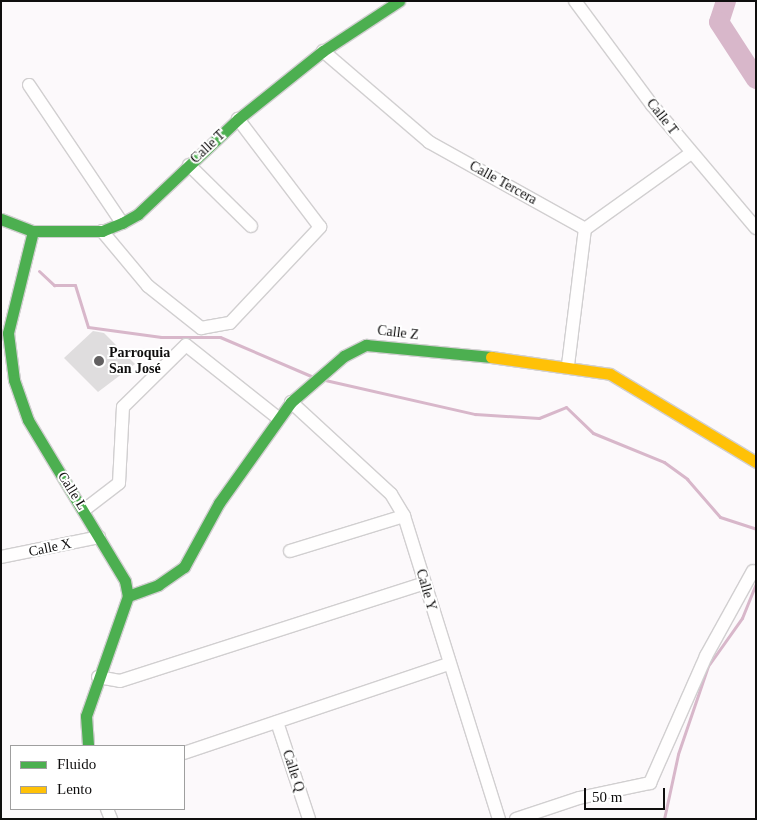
<!DOCTYPE html>
<html>
<head>
<meta charset="utf-8">
<style>
	body { margin:0 }
	#map { position:relative; width:757px; height:820px; overflow:hidden; background:#fcf9fb; font-family:Georgia,serif }
	div>[style] { position:absolute }
	.stream>* { height:3px; margin:-1.5px; padding:0 1.5px; transform-origin:1.5px; border-radius:1.5px; background:#d8b7ca }
	.river>* { height:20px; margin:-10px; padding:0 10px; transform-origin:10px; border-radius:10px; background:#d8b7ca }
	.building>* { inset:0; background:#dfddde }
	.roads { filter:drop-shadow(1px 0 #d1cfd0) drop-shadow(-1px 0 #d1cfd0) drop-shadow(0 1px #d1cfd0) drop-shadow(0 -1px #d1cfd0) }
	.street>* { height:12px; margin:-6px; padding:0 6px; transform-origin:6px; border-radius:6px; background:#fffefe }
	.fast>* { height:11px; margin:-5.5px; padding:0 5.5px; transform-origin:5.5px; border-radius:5.5px; background:#4caf50 }
	.slow>* { height:11px; margin:-5.5px; padding:0 5.5px; transform-origin:5.5px; border-radius:5.5px; background:#ffc107 }
	.dots>* { width:14px; height:14px; translate:-50% -50%; box-sizing:border-box; border:2px solid #fff; border-radius:50% }
	span { translate:-50% -50%; white-space:nowrap; text-align:center; line-height:1.15; -webkit-text-stroke:4px #fff; paint-order:stroke }
	.street-label { font-size:14px; color:#0f0e0e }
	.poi-label { font-size:14px; color:#0f0e0e; font-weight:700 }
	.left { translate:0 -50%; text-align:left }
	.frame { position:absolute; inset:0; border:2px solid #0f0e0e; pointer-events:none }
	.legend { position:absolute; left:10px; top:745px; width:175px; height:65px; box-sizing:border-box; background:#fff; border:1px solid #9f9f9f; margin:0; padding:6px 9px; list-style:none; font-size:15px; color:#0f0e0e }
	.legend li { display:flex; align-items:center; gap:10px; height:25px }
	.legend b { width:25px; border:1px solid #9f9f9f }
	.scale { position:absolute; left:584px; top:788px; width:81px; height:22px; box-sizing:border-box; border:2px solid #0f0e0e; border-top:0; padding-left:6px; font-size:15px; line-height:18px; white-space:nowrap; color:#0f0e0e; -webkit-text-stroke:4px #fff; paint-order:stroke }
</style>
</head>
<body>
<div id="map">
	<div class="stream">
		<div style="left:39px;top:271px;width:21px;rotate:43deg"></div>
		<div style="left:54px;top:285px;width:21px"></div>
		<div style="left:75px;top:285px;width:44px;rotate:72.8deg"></div>
		<div style="left:88px;top:327px;width:74px;rotate:7.8deg"></div>
		<div style="left:161px;top:337px;width:59px"></div>
		<div style="left:220px;top:337px;width:99px;rotate:23.2deg"></div>
		<div style="left:325px;top:380px;width:154px;rotate:12.8deg"></div>
		<div style="left:475px;top:414px;width:64px;rotate:3.6deg"></div>
		<div style="left:539px;top:418px;width:29px;rotate:-22deg"></div>
		<div style="left:566px;top:407px;width:37px;rotate:44deg"></div>
		<div style="left:593px;top:433px;width:77px;rotate:22.2deg"></div>
		<div style="left:664px;top:462px;width:29px;rotate:36deg"></div>
		<div style="left:687px;top:479px;width:50px;rotate:49deg"></div>
		<div style="left:720px;top:517px;width:38px;rotate:18deg"></div>
		<div style="left:664px;top:819px;width:66px;rotate:-77.8deg"></div>
		<div style="left:678px;top:754px;width:93px;rotate:-71.2deg"></div>
		<div style="left:708px;top:666px;width:59px;rotate:-54.7deg"></div>
		<div style="left:742px;top:618px;width:38px;rotate:-68deg"></div>
	</div>
	<div class="river">
		<div style="left:726px;top:1px;width:22px;rotate:108deg"></div>
		<div style="left:719px;top:22px;width:68px;rotate:57deg"></div>
	</div>
	<div class="building">
		<div style="clip-path:polygon(93px 331px,104px 333px,135px 364px,98px 392px,64px 358px)"></div>
	</div>
	<div class="roads">
		<div class="street">
			<div style="left:575px;top:1px;width:129px;rotate:53.5deg"></div>
			<div style="left:652px;top:105px;width:161px;rotate:49.8deg"></div>
			<div style="left:323px;top:51px;width:140px;rotate:40.6deg"></div>
			<div style="left:429px;top:142px;width:179px;rotate:29.1deg"></div>
			<div style="left:29px;top:85px;width:166px;rotate:56deg"></div>
			<div style="left:189px;top:165px;width:87px;rotate:44.5deg"></div>
			<div style="left:585px;top:229px;width:130px;rotate:-35.6deg"></div>
			<div style="left:102px;top:231px;width:72px;rotate:50.1deg"></div>
			<div style="left:148px;top:286px;width:68px;rotate:38.4deg"></div>
			<div style="left:201px;top:328px;width:29px;rotate:-10deg"></div>
			<div style="left:230px;top:323px;width:132px;rotate:-46.8deg"></div>
			<div style="left:320px;top:227px;width:136px;rotate:-127.2deg"></div>
			<div style="left:568px;top:365px;width:137px;rotate:-82.9deg"></div>
			<div style="left:291px;top:402px;width:136px;rotate:42.6deg"></div>
			<div style="left:391px;top:494px;width:26px;rotate:59deg"></div>
			<div style="left:404px;top:516px;width:318px;rotate:72.6deg"></div>
			<div style="left:84px;top:510px;width:44px;rotate:-37.6deg"></div>
			<div style="left:119px;top:483px;width:76px;rotate:-87deg"></div>
			<div style="left:123px;top:407px;width:88px;rotate:-44.5deg"></div>
			<div style="left:186px;top:345px;width:117px;rotate:38.4deg"></div>
			<div style="left:290px;top:551px;width:119px;rotate:-17.1deg"></div>
			<div style="left:1px;top:557px;width:100px;rotate:-11.5deg"></div>
			<div style="left:98px;top:677px;width:22px;rotate:10deg"></div>
			<div style="left:120px;top:681px;width:318px;rotate:-17.8deg"></div>
			<div style="left:277px;top:722px;width:102px;rotate:71.7deg"></div>
			<div style="left:184px;top:753px;width:280px;rotate:-18.6deg"></div>
			<div style="left:107px;top:809px;width:11px;rotate:68deg"></div>
			<div style="left:516px;top:819px;width:66px;rotate:-18.4deg"></div>
			<div style="left:579px;top:798px;width:73px;rotate:-11.9deg"></div>
			<div style="left:650px;top:783px;width:139px;rotate:-66.2deg"></div>
			<div style="left:706px;top:656px;width:97px;rotate:-61.1deg"></div>
		</div>
		<div class="fast">
			<div style="left:1px;top:219px;width:34px;rotate:21deg"></div>
			<div style="left:33px;top:231px;width:69px"></div>
			<div style="left:102px;top:231px;width:22px;rotate:-22deg"></div>
			<div style="left:122px;top:223px;width:18px;rotate:-29deg"></div>
			<div style="left:138px;top:214px;width:138px;rotate:-43.5deg"></div>
			<div style="left:238px;top:119px;width:109px;rotate:-38.7deg"></div>
			<div style="left:323px;top:51px;width:91px;rotate:-33.3deg"></div>
			<div style="left:33px;top:231px;width:105px;rotate:103.8deg"></div>
			<div style="left:8px;top:333px;width:47px;rotate:82.7deg"></div>
			<div style="left:14px;top:380px;width:42px;rotate:70.7deg"></div>
			<div style="left:28px;top:420px;width:188px;rotate:58.9deg"></div>
			<div style="left:125px;top:581px;width:15px;rotate:79deg"></div>
			<div style="left:128px;top:596px;width:127px;rotate:109.3deg"></div>
			<div style="left:86px;top:716px;width:30px;rotate:86deg"></div>
			<div style="left:128px;top:596px;width:32px;rotate:-20deg"></div>
			<div style="left:158px;top:585px;width:32px;rotate:-35deg"></div>
			<div style="left:184px;top:567px;width:73px;rotate:-61.3deg"></div>
			<div style="left:219px;top:503px;width:124px;rotate:-54.5deg"></div>
			<div style="left:291px;top:402px;width:70px;rotate:-41deg"></div>
			<div style="left:344px;top:356px;width:25px;rotate:-27deg"></div>
			<div style="left:366px;top:345px;width:126px;rotate:5.5deg"></div>
		</div>
		<div class="slow">
			<div style="left:491px;top:357px;width:120px;rotate:8.1deg"></div>
			<div style="left:610px;top:374px;width:170px;rotate:31.1deg"></div>
		</div>
	</div>
	<div class="dots">
		<div style="left:99px;top:361px;background:#626061"></div>
	</div>
	<div class="street-label">
		<span style="left:662px;top:117px;rotate:52deg">Calle T</span>
		<span style="left:208px;top:147px;rotate:-43deg">Calle T</span>
		<span style="left:503px;top:183px;rotate:29deg">Calle Tercera</span>
		<span style="left:398px;top:333px;rotate:7deg">Calle Z</span>
		<span style="left:72px;top:491px;rotate:58deg">Calle L</span>
		<span style="left:50px;top:548px;rotate:-12deg">Calle X</span>
		<span style="left:426px;top:590px;rotate:74deg">Calle Y</span>
		<span style="left:293px;top:771px;rotate:72deg">Calle Q</span>
	</div>
	<div class="poi-label">
		<span class="left" style="left:109px;top:361px">Parroquia<br>San José</span>
	</div>
	<div class="frame"></div>
	<ul class="legend">
	<li><b style="height:6px;background:#4caf50"></b>Fluido</li>
	<li><b style="height:6px;background:#ffc107"></b>Lento</li>
	</ul>
	<div class="scale">50 m</div>
</div>
</body>
</html>
